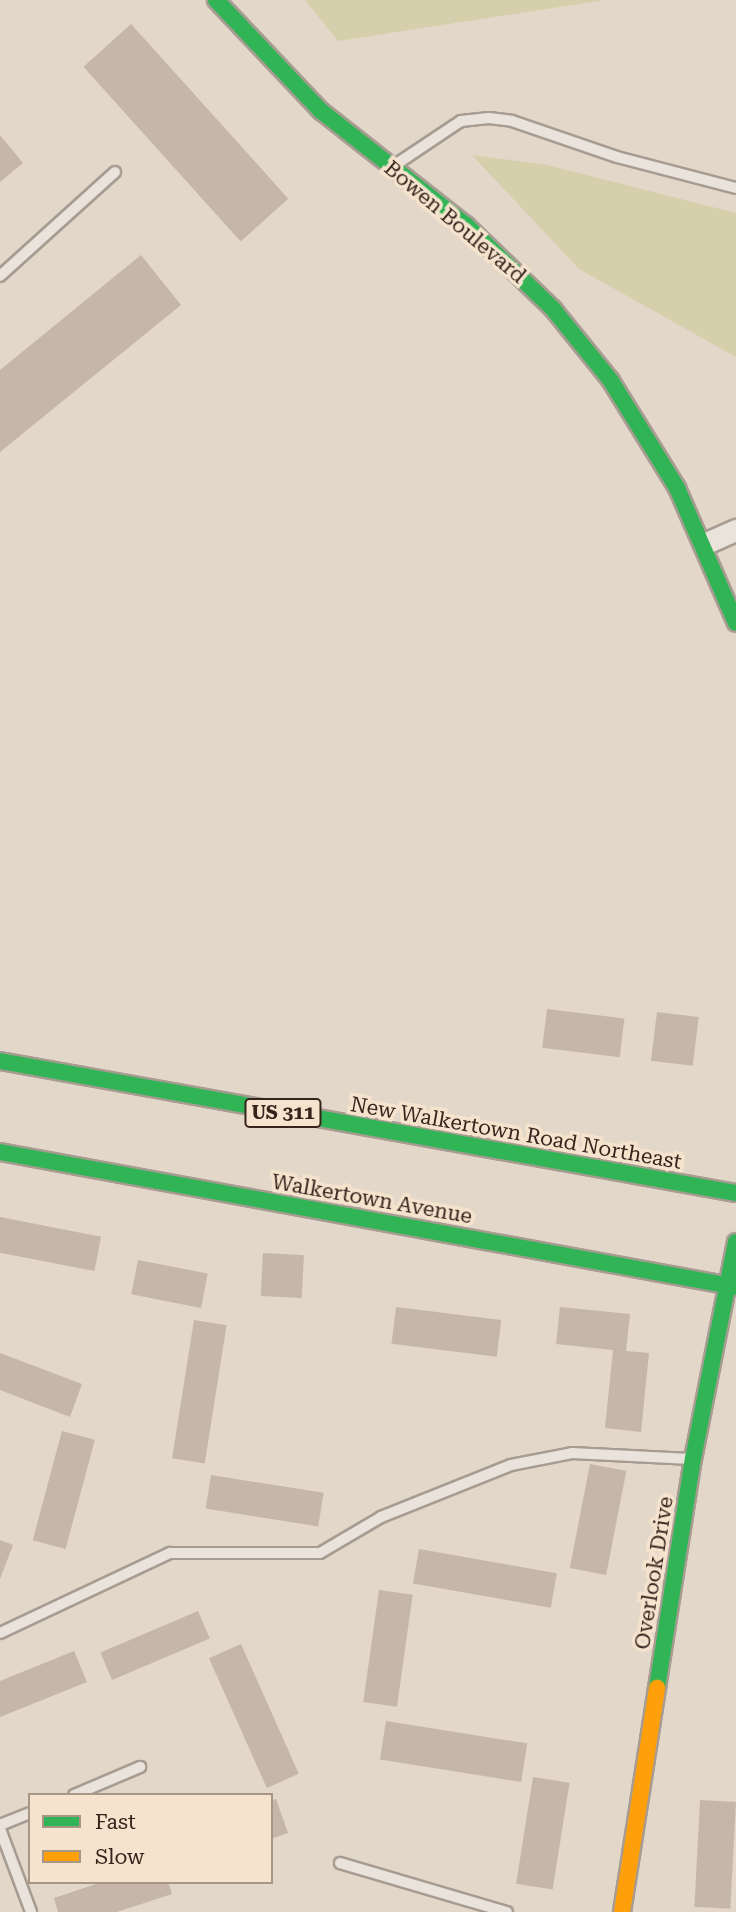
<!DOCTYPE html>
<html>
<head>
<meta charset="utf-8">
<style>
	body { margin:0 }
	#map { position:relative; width:736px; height:1912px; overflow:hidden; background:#e2d7c8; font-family:"Roboto Serif",serif }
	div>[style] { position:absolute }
	.green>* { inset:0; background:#d5cfab }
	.building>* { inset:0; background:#c6b5aa; transform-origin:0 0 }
	.roads { filter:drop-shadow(2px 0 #a79c92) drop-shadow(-2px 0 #a79c92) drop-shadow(0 2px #a79c92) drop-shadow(0 -2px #a79c92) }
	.lane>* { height:10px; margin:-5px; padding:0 5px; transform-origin:5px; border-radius:5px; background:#eae3db }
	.street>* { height:21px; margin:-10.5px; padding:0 10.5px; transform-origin:10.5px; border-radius:10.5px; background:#eae3db }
	.fast>* { height:16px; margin:-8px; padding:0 8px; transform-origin:8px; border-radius:8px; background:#30b455 }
	.slow>* { height:16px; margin:-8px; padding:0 8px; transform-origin:8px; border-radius:8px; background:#ff9f0a }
	span { translate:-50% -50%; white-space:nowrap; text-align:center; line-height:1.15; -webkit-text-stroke:7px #f5e3ce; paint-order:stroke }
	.shield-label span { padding:2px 5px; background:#f5e3ce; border:2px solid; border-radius:5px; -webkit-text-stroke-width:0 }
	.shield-label { font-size:19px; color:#35241c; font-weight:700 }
	.street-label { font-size:21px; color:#35241c }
	.legend { position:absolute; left:28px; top:1793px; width:245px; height:91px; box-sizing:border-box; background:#f5e3ce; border:2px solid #a89787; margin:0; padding:9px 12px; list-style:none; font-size:21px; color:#35241c }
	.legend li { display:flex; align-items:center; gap:14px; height:35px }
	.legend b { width:35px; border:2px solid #a89787 }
</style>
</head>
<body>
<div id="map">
	<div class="green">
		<div style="clip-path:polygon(305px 0,605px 0,338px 41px)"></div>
		<div style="clip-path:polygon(472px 155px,547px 165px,736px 213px,736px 357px,579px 269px)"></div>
	</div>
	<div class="building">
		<div style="left:131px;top:24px;width:235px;height:64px;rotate:48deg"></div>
		<div style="clip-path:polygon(0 135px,23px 163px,0 182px)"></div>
		<div style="clip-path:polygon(141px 255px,181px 305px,0 452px,0 370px)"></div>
		<div style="left:547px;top:1009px;width:78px;height:39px;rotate:7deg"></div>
		<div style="left:657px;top:1012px;width:42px;height:49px;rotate:7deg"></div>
		<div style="left:0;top:1217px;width:103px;height:35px;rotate:11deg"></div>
		<div style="left:263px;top:1253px;width:41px;height:43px;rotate:3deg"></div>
		<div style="left:138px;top:1260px;width:71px;height:35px;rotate:11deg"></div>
		<div style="left:396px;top:1307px;width:106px;height:37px;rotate:7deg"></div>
		<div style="clip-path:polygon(560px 1307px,630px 1314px,626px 1351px,649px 1353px,641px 1432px,605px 1428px,613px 1350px,556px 1344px)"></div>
		<div style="left:194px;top:1320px;width:33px;height:140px;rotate:9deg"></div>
		<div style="clip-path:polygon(0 1353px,82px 1384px,70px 1417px,0 1390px)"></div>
		<div style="left:62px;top:1431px;width:34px;height:113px;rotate:15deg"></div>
		<div style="left:590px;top:1464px;width:37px;height:106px;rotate:11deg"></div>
		<div style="left:211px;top:1475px;width:114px;height:34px;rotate:9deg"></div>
		<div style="clip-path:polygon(0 1540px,13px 1545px,0 1579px)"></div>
		<div style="left:419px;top:1549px;width:140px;height:35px;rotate:10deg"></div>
		<div style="left:379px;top:1590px;width:34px;height:113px;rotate:8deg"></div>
		<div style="left:198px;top:1611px;width:30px;height:106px;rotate:67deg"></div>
		<div style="left:241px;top:1644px;width:142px;height:35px;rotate:66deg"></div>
		<div style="clip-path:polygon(74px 1651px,87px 1682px,0 1717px,0 1681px)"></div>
		<div style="left:386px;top:1721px;width:143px;height:39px;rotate:9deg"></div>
		<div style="left:533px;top:1777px;width:37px;height:108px;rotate:9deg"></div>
		<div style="clip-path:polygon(276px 1799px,288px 1833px,271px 1839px,271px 1801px)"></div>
		<div style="left:700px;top:1800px;width:36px;height:107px;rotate:3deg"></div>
		<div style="clip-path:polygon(102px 1882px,168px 1882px,172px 1894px,117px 1912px,58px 1912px,54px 1898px)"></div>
	</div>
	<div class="roads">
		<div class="lane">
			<div style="left:395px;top:165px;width:79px;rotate:-33.7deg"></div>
			<div style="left:461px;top:121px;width:28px;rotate:-6deg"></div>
			<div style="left:489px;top:118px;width:23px;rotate:7deg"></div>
			<div style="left:512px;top:121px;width:111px;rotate:18.9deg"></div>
			<div style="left:617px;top:157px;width:123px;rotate:14.6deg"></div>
			<div style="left:0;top:276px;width:155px;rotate:-42.1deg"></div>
			<div style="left:0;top:1633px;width:188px;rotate:-25.2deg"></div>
			<div style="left:170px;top:1553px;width:150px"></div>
			<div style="left:320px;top:1553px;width:71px;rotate:-30.5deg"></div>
			<div style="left:381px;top:1517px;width:140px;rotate:-21.8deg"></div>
			<div style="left:511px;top:1465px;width:62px;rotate:-11.1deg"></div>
			<div style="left:572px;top:1453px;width:119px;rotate:2.9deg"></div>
			<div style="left:74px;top:1795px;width:72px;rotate:-23deg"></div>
			<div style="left:0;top:1825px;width:32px;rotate:-22deg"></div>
			<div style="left:0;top:1829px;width:89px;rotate:69.5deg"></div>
			<div style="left:340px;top:1863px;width:174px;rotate:16.4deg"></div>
		</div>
		<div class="street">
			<div style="left:704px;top:544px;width:35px;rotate:-24deg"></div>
		</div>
		<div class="fast">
			<div style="left:216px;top:0;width:153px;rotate:46.6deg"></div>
			<div style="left:321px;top:111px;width:184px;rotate:38.2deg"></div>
			<div style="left:466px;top:225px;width:121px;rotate:44deg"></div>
			<div style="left:553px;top:309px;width:92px;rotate:51.1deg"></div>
			<div style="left:611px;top:381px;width:126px;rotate:58.3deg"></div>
			<div style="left:677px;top:488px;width:147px;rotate:66.4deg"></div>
			<div style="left:0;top:1061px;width:748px;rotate:10.17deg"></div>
			<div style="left:0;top:1152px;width:748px;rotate:10.39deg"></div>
			<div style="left:657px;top:1688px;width:232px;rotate:-81.1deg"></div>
			<div style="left:693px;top:1459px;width:221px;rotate:-78.8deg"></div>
		</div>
		<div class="slow">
			<div style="left:622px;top:1912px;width:227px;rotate:-81.1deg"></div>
		</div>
	</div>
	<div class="shield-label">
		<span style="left:283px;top:1113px">US 311</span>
	</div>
	<div class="street-label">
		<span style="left:455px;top:222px;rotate:40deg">Bowen Boulevard</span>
		<span style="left:516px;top:1133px;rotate:10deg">New Walkertown Road Northeast</span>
		<span style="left:372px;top:1199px;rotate:10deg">Walkertown Avenue</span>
		<span style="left:654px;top:1573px;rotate:-81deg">Overlook Drive</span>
	</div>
	<ul class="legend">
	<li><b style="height:9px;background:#30b455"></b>Fast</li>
	<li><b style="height:9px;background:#ff9f0a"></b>Slow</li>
	</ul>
</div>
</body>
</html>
